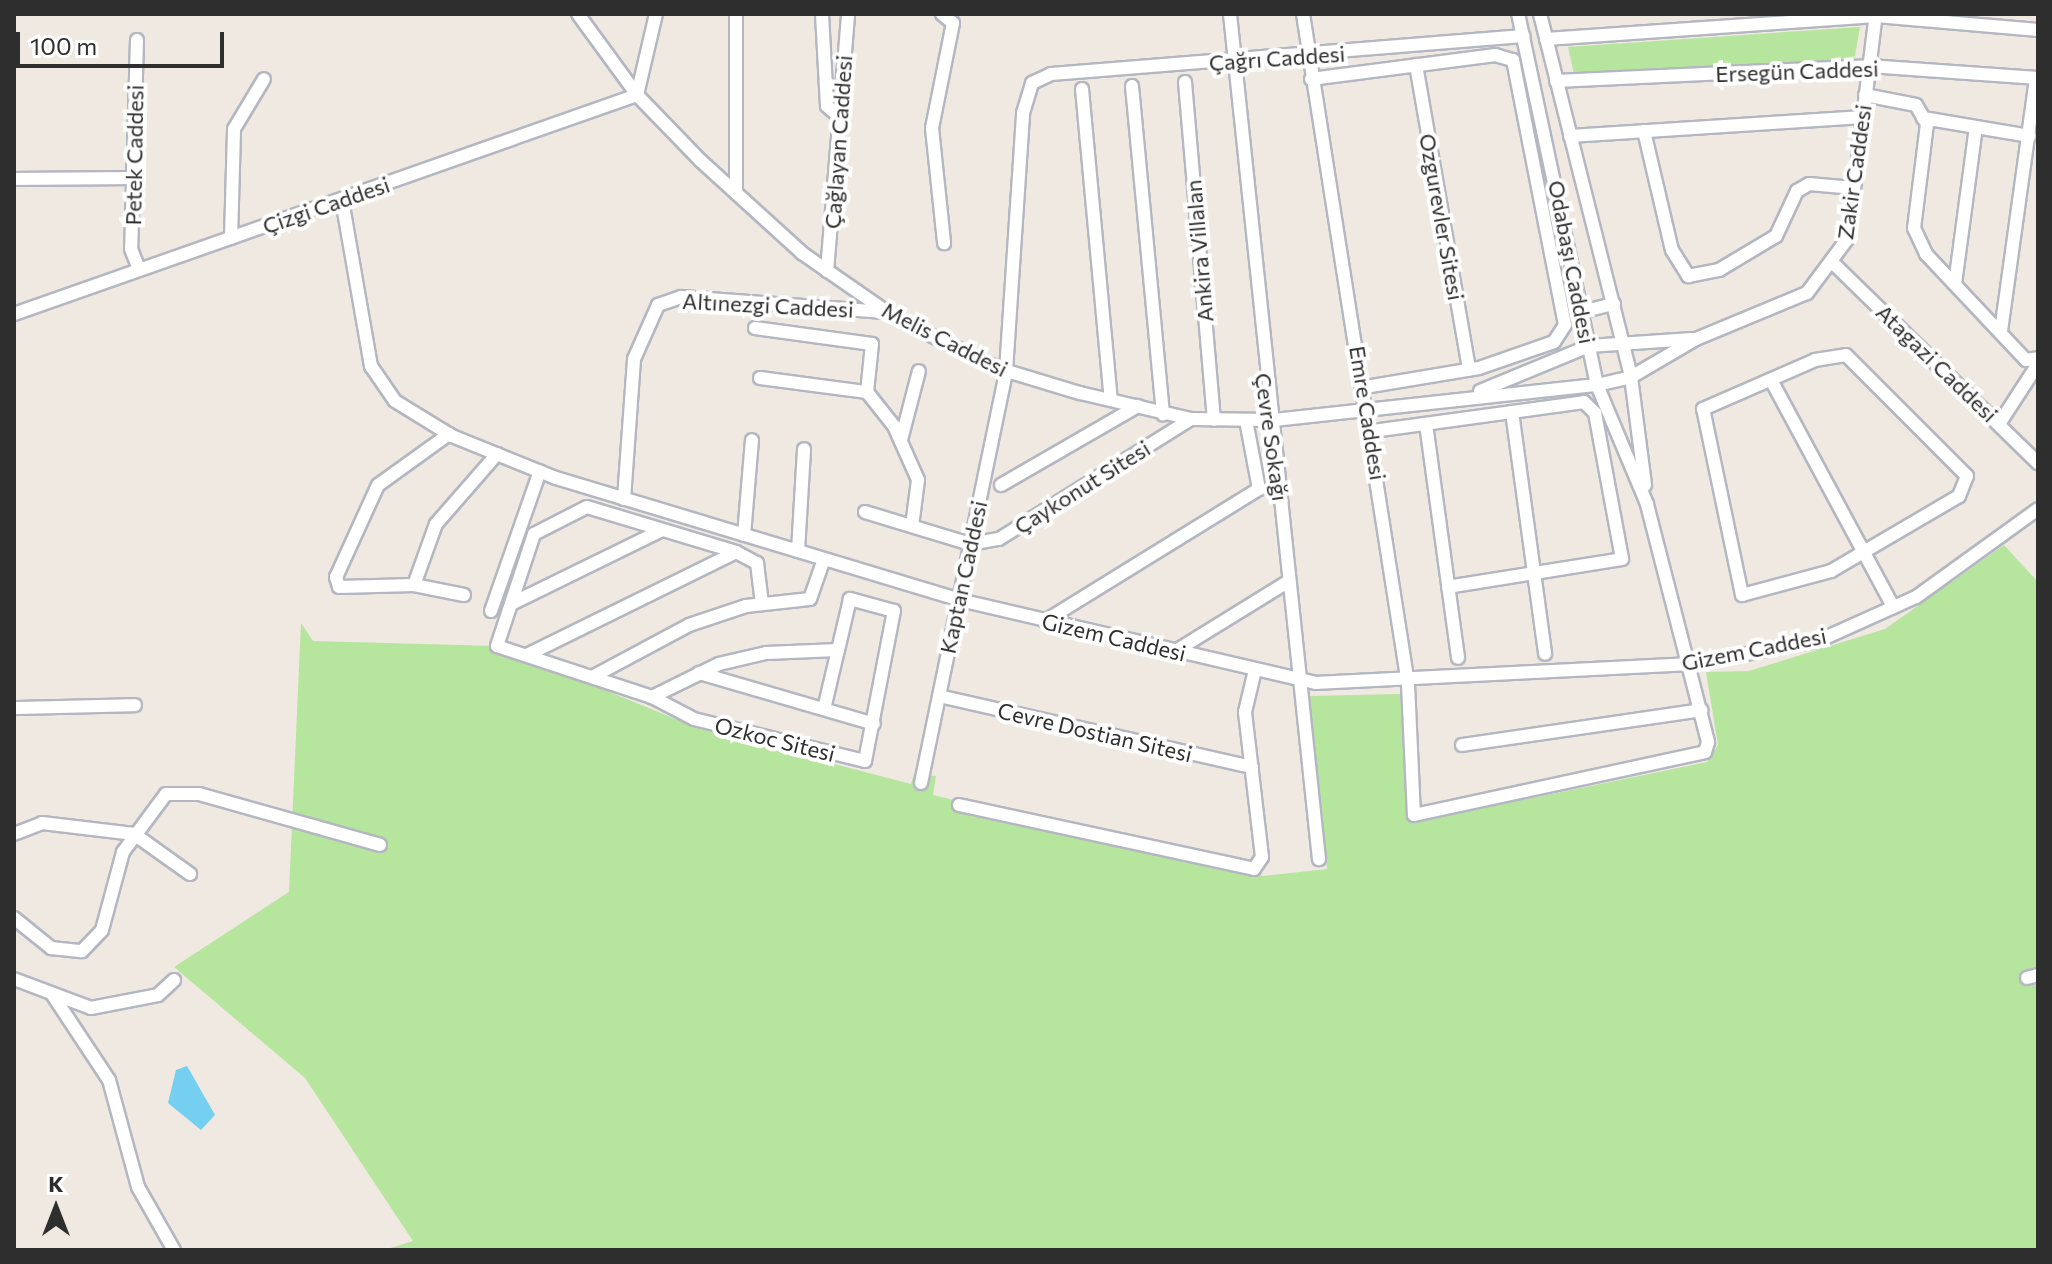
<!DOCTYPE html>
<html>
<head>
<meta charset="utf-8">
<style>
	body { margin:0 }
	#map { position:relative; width:2052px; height:1264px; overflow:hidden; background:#efe9e1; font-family:Commissioner,sans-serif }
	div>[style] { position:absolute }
	.green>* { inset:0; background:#b6e59e }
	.water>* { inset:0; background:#75cff0 }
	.roads { filter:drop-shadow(2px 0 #b4b7c1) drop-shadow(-2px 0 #b4b7c1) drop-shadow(0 2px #b4b7c1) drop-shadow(0 -2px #b4b7c1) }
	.street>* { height:12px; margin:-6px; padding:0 6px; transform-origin:6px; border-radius:6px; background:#fff }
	span { translate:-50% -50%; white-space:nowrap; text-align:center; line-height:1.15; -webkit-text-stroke:8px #fff; paint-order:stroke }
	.street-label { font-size:22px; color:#2e2e2e }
	.frame { position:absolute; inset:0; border:16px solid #2e2e2e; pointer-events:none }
	.north { position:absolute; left:16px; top:1168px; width:80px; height:80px; -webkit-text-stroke:6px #fff; paint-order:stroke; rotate:0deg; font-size:22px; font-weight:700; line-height:32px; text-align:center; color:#2e2e2e }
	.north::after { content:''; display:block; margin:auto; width:28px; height:36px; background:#2e2e2e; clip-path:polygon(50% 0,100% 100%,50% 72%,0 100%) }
	.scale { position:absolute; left:16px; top:32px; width:208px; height:36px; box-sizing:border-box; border:4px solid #2e2e2e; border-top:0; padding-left:10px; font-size:24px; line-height:28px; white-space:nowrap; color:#2e2e2e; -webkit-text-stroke:6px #fff; paint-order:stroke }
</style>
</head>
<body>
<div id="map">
	<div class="green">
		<div style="clip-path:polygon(1860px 27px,1854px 61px,1574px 74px,1568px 47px)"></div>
		<div style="clip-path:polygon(2004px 545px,2038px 582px,2038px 1250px,384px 1250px,413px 1241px,305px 1078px,174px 967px,289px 892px,301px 623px,313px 641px,497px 646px,700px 729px,911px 784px,914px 774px,936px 776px,933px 795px,1263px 876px,1327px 869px,1308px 696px,1400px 694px,1411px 823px,1707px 762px,1718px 745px,1706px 672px,1749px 671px,1885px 629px)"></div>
	</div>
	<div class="water">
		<div style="clip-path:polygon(187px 1066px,215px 1115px,201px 1130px,168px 1103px,176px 1070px)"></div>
	</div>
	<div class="roads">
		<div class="street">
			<div style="left:578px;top:14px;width:100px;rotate:53.9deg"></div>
			<div style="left:637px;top:95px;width:92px;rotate:45.9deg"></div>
			<div style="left:701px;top:161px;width:137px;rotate:42.3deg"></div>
			<div style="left:802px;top:253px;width:112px;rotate:34.8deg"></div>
			<div style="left:894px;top:317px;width:115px;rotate:26.3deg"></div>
			<div style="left:997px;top:368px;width:87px;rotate:16.8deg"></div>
			<div style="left:1080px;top:393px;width:114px;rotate:13.2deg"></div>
			<div style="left:1191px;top:419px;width:83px;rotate:0.7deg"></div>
			<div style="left:1274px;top:420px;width:325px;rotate:-6.2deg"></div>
			<div style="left:1597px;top:385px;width:35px;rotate:-13deg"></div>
			<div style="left:1631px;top:377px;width:75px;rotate:-30.3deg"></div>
			<div style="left:1696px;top:339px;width:120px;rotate:-22.5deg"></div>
			<div style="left:1807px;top:293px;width:69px;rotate:-53.3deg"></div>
			<div style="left:1848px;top:238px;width:226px;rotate:-82.9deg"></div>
			<div style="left:736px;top:14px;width:179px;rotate:90deg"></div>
			<div style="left:822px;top:14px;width:92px;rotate:86.9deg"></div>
			<div style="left:827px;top:106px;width:20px;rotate:41deg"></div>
			<div style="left:942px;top:14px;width:14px;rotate:39deg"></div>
			<div style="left:953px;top:23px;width:107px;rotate:101.3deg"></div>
			<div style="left:932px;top:128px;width:116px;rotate:84deg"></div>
			<div style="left:1230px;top:14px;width:850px;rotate:83.99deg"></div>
			<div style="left:1303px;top:14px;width:678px;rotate:81.09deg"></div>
			<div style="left:1408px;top:684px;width:131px;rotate:87.4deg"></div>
			<div style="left:1414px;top:815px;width:298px;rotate:-12.2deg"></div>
			<div style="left:1705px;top:752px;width:10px;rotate:-73deg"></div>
			<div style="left:1708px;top:742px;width:246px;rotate:-104.4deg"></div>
			<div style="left:1647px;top:504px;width:129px;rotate:-112.8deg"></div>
			<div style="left:1597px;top:385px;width:379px;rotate:-102deg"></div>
			<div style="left:1540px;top:14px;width:374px;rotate:75.9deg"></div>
			<div style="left:1631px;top:377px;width:109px;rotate:82.6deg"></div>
			<div style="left:1546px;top:39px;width:331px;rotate:-4deg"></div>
			<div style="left:1876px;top:16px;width:163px;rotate:4.9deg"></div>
			<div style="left:137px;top:40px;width:209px;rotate:91.6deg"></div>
			<div style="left:131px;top:249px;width:22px;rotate:68deg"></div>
			<div style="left:1416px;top:65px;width:309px;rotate:80.1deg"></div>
			<div style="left:1311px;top:79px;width:186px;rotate:-7.4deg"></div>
			<div style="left:1495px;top:55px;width:19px;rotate:16deg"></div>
			<div style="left:1513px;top:60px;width:270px;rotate:78.9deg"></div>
			<div style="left:1565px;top:325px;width:20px;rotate:123deg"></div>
			<div style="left:1554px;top:342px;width:79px;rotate:160.9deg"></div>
			<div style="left:1479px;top:368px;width:116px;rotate:170.5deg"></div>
			<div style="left:1556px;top:81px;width:313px;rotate:-2.7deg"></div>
			<div style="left:1869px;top:66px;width:169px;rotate:4.1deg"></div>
			<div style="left:1185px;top:82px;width:339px;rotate:85.1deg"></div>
			<div style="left:1132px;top:86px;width:330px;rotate:84.6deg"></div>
			<div style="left:1082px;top:89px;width:311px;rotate:84.7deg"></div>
			<div style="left:637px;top:95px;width:83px;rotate:-76.8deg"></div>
			<div style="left:1865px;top:95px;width:52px;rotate:11.1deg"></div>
			<div style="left:1916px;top:105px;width:22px;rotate:60deg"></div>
			<div style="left:1927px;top:124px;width:105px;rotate:97.1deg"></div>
			<div style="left:1914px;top:228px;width:29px;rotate:65deg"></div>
			<div style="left:1926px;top:254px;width:146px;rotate:46.7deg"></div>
			<div style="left:2026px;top:360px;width:12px;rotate:-9deg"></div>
			<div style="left:1923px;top:118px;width:108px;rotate:9.6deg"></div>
			<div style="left:1644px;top:131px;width:122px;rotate:76.8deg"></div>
			<div style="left:1672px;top:250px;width:31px;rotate:58deg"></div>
			<div style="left:1688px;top:276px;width:32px;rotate:-11deg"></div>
			<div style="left:1719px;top:270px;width:66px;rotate:-30.8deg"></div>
			<div style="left:1776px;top:236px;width:50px;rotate:-65deg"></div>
			<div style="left:1797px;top:191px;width:14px;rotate:-30deg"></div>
			<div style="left:1809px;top:184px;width:45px;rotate:5.1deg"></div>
			<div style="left:1570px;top:136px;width:294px;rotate:-3.7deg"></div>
			<div style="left:14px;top:179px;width:119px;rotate:-0.5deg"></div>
			<div style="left:342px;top:200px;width:169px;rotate:80.1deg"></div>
			<div style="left:371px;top:366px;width:42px;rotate:55.6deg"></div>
			<div style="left:395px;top:401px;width:67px;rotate:31.6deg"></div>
			<div style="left:452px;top:436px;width:112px;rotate:22deg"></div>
			<div style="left:556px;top:478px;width:426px;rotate:16.8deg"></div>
			<div style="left:964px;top:601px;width:361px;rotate:13.1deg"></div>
			<div style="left:1316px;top:683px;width:375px;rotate:-2.9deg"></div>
			<div style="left:1691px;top:664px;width:129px;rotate:-10.3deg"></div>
			<div style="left:1818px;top:641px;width:107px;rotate:-24.2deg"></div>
			<div style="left:1916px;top:597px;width:150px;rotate:-35.8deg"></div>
			<div style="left:231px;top:238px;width:109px;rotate:-88.4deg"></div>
			<div style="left:234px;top:129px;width:58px;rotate:-59deg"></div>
			<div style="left:1835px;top:265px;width:284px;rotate:44.3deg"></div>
			<div style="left:827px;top:271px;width:258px;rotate:-85.3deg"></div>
			<div style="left:1955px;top:284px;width:158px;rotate:-82.4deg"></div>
			<div style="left:1581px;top:312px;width:34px;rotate:-14deg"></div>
			<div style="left:14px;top:314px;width:660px;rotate:-19.37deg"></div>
			<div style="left:755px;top:328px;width:118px;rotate:7.8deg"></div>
			<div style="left:872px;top:344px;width:48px;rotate:95.9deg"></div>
			<div style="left:2001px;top:331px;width:255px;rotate:-82.1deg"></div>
			<div style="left:1846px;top:355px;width:171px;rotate:45deg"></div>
			<div style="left:1967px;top:476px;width:22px;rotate:112deg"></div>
			<div style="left:1959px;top:496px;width:148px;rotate:149.6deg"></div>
			<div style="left:1831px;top:571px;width:92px;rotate:164.9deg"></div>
			<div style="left:1742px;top:595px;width:190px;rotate:-101.8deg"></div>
			<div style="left:1703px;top:409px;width:122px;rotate:-23.6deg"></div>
			<div style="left:1815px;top:360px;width:31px;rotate:-9deg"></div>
			<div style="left:760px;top:378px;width:108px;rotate:7.5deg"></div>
			<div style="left:867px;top:392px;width:43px;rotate:51.5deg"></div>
			<div style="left:894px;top:426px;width:59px;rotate:66deg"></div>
			<div style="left:918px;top:480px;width:46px;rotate:97.4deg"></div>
			<div style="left:1771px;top:380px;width:258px;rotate:61.7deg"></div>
			<div style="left:1480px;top:391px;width:118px;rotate:-22.4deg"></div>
			<div style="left:1589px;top:346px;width:103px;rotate:-3.9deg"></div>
			<div style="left:1512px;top:412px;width:244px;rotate:82.2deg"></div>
			<div style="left:1426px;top:424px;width:236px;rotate:82.2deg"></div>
			<div style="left:1999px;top:424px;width:72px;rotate:-57deg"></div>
			<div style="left:1373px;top:431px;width:213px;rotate:-7.8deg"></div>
			<div style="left:1584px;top:402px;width:16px;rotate:45deg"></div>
			<div style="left:1595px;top:413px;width:148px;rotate:79.5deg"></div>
			<div style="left:1622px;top:559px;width:176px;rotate:170.9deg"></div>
			<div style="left:449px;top:434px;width:87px;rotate:144.3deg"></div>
			<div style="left:378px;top:485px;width:101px;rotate:114.5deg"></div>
			<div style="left:336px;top:577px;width:10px;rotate:73deg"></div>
			<div style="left:339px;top:587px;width:75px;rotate:-1.5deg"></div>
			<div style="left:414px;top:585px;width:51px;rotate:11.3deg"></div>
			<div style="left:901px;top:440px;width:71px;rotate:-75.4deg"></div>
			<div style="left:1001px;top:485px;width:158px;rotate:-30deg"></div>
			<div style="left:624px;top:499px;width:140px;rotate:-85.9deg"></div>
			<div style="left:634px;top:359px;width:59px;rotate:-66deg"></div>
			<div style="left:658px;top:305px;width:24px;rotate:-19deg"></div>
			<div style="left:681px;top:297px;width:205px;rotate:4.2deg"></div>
			<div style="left:865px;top:512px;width:110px;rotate:16.9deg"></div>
			<div style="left:970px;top:544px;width:29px;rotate:-10deg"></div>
			<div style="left:999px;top:539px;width:226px;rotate:-32deg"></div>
			<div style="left:744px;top:535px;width:95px;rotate:-85.2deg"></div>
			<div style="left:798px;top:551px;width:102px;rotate:-86.6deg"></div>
			<div style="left:414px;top:585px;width:65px;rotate:-70.2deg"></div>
			<div style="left:436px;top:524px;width:93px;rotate:-48.9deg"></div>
			<div style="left:511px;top:604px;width:168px;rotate:-26.1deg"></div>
			<div style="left:491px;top:611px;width:148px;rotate:-70.7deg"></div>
			<div style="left:1045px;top:621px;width:251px;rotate:-31.7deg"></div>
			<div style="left:1259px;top:489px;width:70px;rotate:-100.7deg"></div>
			<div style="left:1174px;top:652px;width:135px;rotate:-31.7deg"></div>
			<div style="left:527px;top:655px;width:233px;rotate:-26.2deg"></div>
			<div style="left:699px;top:673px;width:182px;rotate:16.2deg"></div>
			<div style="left:594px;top:676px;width:108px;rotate:-28.2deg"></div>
			<div style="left:689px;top:625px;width:60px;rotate:-18.4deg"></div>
			<div style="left:746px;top:606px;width:64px;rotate:-6.2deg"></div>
			<div style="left:810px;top:599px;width:42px;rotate:-70.7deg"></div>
			<div style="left:939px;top:696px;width:321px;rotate:12.8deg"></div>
			<div style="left:652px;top:697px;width:47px;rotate:27.6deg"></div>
			<div style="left:694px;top:719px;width:176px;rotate:13.8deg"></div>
			<div style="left:865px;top:761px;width:153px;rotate:-79.1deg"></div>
			<div style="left:894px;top:611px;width:46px;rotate:-164.7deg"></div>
			<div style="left:850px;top:599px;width:52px;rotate:103.2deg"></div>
			<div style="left:838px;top:650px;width:72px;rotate:177.6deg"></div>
			<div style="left:766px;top:653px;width:48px;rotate:166.8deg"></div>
			<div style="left:719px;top:664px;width:75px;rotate:153.8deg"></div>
			<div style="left:652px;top:697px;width:163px;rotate:-161.8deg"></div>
			<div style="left:497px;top:646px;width:118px;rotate:-71.7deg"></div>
			<div style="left:534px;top:534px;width:59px;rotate:-27deg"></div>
			<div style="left:587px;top:507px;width:156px;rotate:16.8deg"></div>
			<div style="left:736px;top:552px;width:24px;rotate:28deg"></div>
			<div style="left:757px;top:563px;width:41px;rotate:83deg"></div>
			<div style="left:14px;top:708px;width:121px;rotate:-1.4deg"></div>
			<div style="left:824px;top:709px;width:61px;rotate:-76.7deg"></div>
			<div style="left:1462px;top:745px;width:242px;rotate:-8.3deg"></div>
			<div style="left:921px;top:783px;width:421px;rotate:-78.3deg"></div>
			<div style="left:1006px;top:371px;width:259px;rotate:-86.2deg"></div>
			<div style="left:1023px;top:113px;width:31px;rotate:-73deg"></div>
			<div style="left:1032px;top:83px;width:21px;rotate:-25deg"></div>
			<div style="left:1051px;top:74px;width:474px;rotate:-4.6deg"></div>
			<div style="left:959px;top:805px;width:302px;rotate:12.2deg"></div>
			<div style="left:1254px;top:869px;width:14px;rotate:-56deg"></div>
			<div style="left:1262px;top:857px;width:146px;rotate:-96.7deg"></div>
			<div style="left:1245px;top:712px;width:43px;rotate:-76.6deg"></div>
			<div style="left:14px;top:834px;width:30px;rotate:-21deg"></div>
			<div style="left:42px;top:823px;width:93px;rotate:6.8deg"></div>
			<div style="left:134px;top:834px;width:69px;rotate:35.5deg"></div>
			<div style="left:14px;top:918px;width:48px;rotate:39deg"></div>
			<div style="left:51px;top:948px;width:31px;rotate:6deg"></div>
			<div style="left:82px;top:951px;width:29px;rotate:-46deg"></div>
			<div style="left:102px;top:930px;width:81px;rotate:-74.9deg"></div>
			<div style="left:123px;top:852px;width:72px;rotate:-53.4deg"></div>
			<div style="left:166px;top:794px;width:33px"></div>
			<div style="left:199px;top:794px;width:188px;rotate:15.7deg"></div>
			<div style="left:2027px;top:978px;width:11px;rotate:-15deg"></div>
			<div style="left:14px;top:979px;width:82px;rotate:20.6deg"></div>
			<div style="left:91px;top:1008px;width:68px;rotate:-11deg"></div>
			<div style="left:158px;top:995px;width:22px;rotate:-43deg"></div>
			<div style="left:52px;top:994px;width:103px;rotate:56.5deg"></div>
			<div style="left:109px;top:1080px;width:111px;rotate:74.8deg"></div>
			<div style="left:138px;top:1187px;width:73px;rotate:60.3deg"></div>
		</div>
	</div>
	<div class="street-label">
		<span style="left:1277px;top:58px;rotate:-4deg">Çağrı Caddesi</span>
		<span style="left:1797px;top:71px;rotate:-2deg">Ersegün Caddesi</span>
		<span style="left:838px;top:142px;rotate:-86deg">Çağlayan Caddesi</span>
		<span style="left:134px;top:155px;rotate:-89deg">Petek Caddesi</span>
		<span style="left:1854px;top:172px;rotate:-82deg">Zakir Caddesi</span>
		<span style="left:326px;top:205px;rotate:-19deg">Çizgi Caddesi</span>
		<span style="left:1442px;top:217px;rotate:80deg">Ozgurevler Sitesi</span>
		<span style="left:1199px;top:251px;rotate:-95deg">Ankira Villalan</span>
		<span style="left:1572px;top:262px;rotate:79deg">Odabaşı Caddesi</span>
		<span style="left:768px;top:305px;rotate:3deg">Altınezgi Caddesi</span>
		<span style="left:945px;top:339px;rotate:27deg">Melis Caddesi</span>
		<span style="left:1937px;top:363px;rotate:44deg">Atagazi Caddesi</span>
		<span style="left:1368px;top:413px;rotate:81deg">Emre Caddesi</span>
		<span style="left:1272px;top:437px;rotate:82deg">Çevre Sokağı</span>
		<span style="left:1082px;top:487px;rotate:-32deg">Çaykonut Sitesi</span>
		<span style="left:963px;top:577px;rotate:-78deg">Kaptan Caddesi</span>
		<span style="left:1114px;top:637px;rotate:13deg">Gizem Caddesi</span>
		<span style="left:1754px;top:649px;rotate:-11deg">Gizem Caddesi</span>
		<span style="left:1095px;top:732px;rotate:13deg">Cevre Dostian Sitesi</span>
		<span style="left:775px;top:739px;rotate:14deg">Ozkoc Sitesi</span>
	</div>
	<div class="frame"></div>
	<div class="north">K</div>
	<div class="scale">100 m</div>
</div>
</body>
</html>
